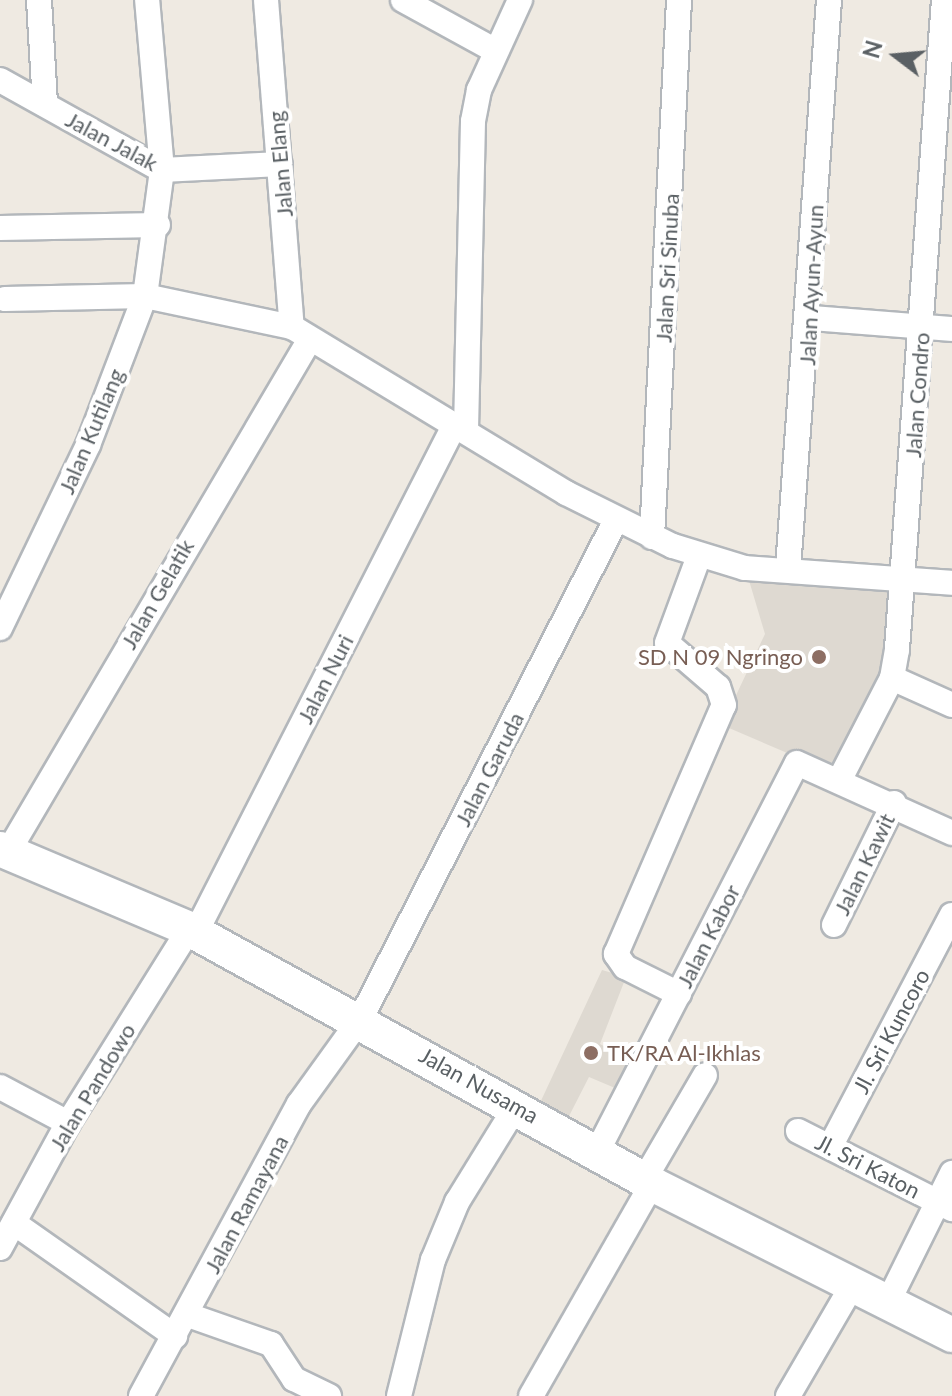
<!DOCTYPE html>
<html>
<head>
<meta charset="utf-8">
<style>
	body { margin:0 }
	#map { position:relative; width:952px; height:1396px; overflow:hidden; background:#efeae2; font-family:Lato,sans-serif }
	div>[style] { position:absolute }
	.education>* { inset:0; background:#ded9d1 }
	.roads { filter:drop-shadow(2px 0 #b3b7bb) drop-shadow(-2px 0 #b3b7bb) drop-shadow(0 2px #b3b7bb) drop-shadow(0 -2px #b3b7bb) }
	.street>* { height:24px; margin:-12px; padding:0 12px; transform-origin:12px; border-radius:12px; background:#fff }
	.secondary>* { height:34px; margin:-17px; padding:0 17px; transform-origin:17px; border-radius:17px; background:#fff }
	.dots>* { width:22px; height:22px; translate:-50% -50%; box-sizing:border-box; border:4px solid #fff; border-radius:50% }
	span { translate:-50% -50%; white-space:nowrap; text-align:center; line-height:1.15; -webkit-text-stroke:8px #fff; paint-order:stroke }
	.street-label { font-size:22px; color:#5a6064 }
	.education-label { font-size:22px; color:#785e54 }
	.right { translate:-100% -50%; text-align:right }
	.left { translate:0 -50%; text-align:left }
	.north { position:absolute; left:856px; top:16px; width:80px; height:80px; -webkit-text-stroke:6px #fff; paint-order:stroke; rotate:286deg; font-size:22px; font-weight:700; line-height:32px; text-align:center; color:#5a6064 }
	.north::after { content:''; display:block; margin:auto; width:28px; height:36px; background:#5a6064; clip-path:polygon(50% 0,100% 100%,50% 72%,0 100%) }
</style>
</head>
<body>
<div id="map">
	<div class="education">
		<div style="clip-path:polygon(748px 577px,891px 589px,882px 681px,839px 764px,792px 755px,722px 725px,765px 634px)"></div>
		<div style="clip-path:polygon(602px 970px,626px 977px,600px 1044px,631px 1061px,615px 1088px,589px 1077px,567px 1120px,539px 1105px)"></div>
	</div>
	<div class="roads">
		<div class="street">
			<div style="left:39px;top:0;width:104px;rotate:86.7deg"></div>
			<div style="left:266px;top:0;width:328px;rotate:85.5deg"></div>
			<div style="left:403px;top:0;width:106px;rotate:28.7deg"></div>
			<div style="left:0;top:80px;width:185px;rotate:29.1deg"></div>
			<div style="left:162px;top:170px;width:118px;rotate:-2.9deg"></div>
			<div style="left:0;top:228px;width:158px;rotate:-1.1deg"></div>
			<div style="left:5px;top:299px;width:140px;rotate:-1.2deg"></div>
			<div style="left:145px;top:296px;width:150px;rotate:11.9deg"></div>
			<div style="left:292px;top:327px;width:320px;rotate:31.2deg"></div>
			<div style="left:566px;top:493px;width:119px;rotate:26.4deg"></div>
			<div style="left:673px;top:546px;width:75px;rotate:17deg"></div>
			<div style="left:745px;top:568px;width:208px;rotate:4.1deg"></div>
			<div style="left:811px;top:318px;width:141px;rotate:4.5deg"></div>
			<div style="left:466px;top:430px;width:309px;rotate:-88.7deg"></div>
			<div style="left:473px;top:121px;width:32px;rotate:-79deg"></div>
			<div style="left:479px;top:90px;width:99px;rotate:-65.5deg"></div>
			<div style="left:652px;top:537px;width:538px;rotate:-87.12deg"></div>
			<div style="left:788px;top:569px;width:570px;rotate:-85.88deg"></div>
			<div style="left:0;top:628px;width:203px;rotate:-64.3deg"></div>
			<div style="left:88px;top:445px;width:160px;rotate:-69.1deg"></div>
			<div style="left:145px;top:296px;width:127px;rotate:-82.3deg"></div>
			<div style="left:162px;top:170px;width:171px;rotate:-95deg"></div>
			<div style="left:892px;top:678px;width:66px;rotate:24.2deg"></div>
			<div style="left:841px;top:777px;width:111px;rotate:-62.7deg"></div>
			<div style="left:892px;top:678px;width:29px;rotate:-80deg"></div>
			<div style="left:897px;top:649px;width:651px;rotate:-85.86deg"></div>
			<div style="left:8px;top:852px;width:595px;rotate:-59.51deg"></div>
			<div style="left:834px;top:925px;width:136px;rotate:-63.8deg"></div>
			<div style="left:196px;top:932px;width:568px;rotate:-62.98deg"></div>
			<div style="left:679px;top:994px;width:60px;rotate:-153.4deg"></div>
			<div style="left:625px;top:967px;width:16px;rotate:-125deg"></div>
			<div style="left:616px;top:954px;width:271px;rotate:-66.6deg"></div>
			<div style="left:724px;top:705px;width:19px;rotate:-108deg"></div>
			<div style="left:718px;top:687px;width:67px;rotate:-139.2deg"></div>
			<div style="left:667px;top:643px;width:93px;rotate:-69.8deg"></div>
			<div style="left:0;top:1087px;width:77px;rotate:27.9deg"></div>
			<div style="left:798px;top:1131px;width:173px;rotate:26.9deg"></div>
			<div style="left:830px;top:1147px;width:262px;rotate:-62.3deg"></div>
			<div style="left:597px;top:1152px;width:437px;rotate:-62.8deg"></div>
			<div style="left:797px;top:763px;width:170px;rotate:24.3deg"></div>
			<div style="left:644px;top:1180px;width:121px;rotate:-59.8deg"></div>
			<div style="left:14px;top:1223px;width:197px;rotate:35.1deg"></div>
			<div style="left:0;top:1248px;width:142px;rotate:-61.5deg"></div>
			<div style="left:68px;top:1123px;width:229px;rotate:-58deg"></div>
			<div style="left:889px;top:1300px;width:142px;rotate:-63.6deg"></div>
			<div style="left:188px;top:1315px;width:88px;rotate:19.3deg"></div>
			<div style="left:271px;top:1344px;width:42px;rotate:56.7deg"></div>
			<div style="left:294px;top:1379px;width:39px;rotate:26deg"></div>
			<div style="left:141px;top:1396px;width:332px;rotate:-61.6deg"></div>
			<div style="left:299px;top:1104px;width:106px;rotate:-54.2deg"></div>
			<div style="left:361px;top:1018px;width:559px;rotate:-62.89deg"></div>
			<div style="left:399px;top:1396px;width:140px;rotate:-76deg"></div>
			<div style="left:433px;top:1260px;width:63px;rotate:-67.5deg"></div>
			<div style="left:457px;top:1202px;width:114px;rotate:-58.3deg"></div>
			<div style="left:531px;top:1396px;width:244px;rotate:-60.3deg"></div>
			<div style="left:788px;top:1396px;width:127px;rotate:-59.8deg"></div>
		</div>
		<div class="secondary">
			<div style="left:0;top:849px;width:205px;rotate:22.9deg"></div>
			<div style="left:189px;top:929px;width:529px;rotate:28.84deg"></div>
			<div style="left:652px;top:1184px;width:336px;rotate:26.7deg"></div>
		</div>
	</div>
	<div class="dots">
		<div style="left:819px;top:657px;background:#8d6e63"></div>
		<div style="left:591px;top:1053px;background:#8d6e63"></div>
	</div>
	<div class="street-label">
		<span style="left:112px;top:141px;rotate:28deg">Jalan Jalak</span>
		<span style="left:280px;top:164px;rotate:-95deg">Jalan Elang</span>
		<span style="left:667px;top:268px;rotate:-87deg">Jalan Sri Sinuba</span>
		<span style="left:811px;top:285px;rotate:-87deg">Jalan Ayun-Ayun</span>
		<span style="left:917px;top:395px;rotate:-86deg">Jalan Condro</span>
		<span style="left:91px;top:431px;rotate:-67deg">Jalan Kutilang</span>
		<span style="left:157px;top:594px;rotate:-60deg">Jalan Gelatik</span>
		<span style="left:325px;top:679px;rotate:-63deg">Jalan Nuri</span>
		<span style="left:489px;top:769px;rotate:-63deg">Jalan Garuda</span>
		<span style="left:864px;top:864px;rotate:-64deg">Jalan Kawit</span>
		<span style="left:708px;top:936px;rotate:-63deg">Jalan Kabor</span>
		<span style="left:891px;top:1031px;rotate:-62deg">Jl. Sri Kuncoro</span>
		<span style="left:479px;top:1085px;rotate:29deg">Jalan Nusama</span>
		<span style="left:92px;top:1087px;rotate:-59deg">Jalan Pandowo</span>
		<span style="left:868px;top:1166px;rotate:27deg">Jl. Sri Katon</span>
		<span style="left:246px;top:1204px;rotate:-62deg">Jalan Ramayana</span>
	</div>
	<div class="education-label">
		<span class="right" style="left:803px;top:657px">SD N 09 Ngringo</span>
		<span class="left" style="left:607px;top:1053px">TK/RA Al-Ikhlas</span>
	</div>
	<div class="north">N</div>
</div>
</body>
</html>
